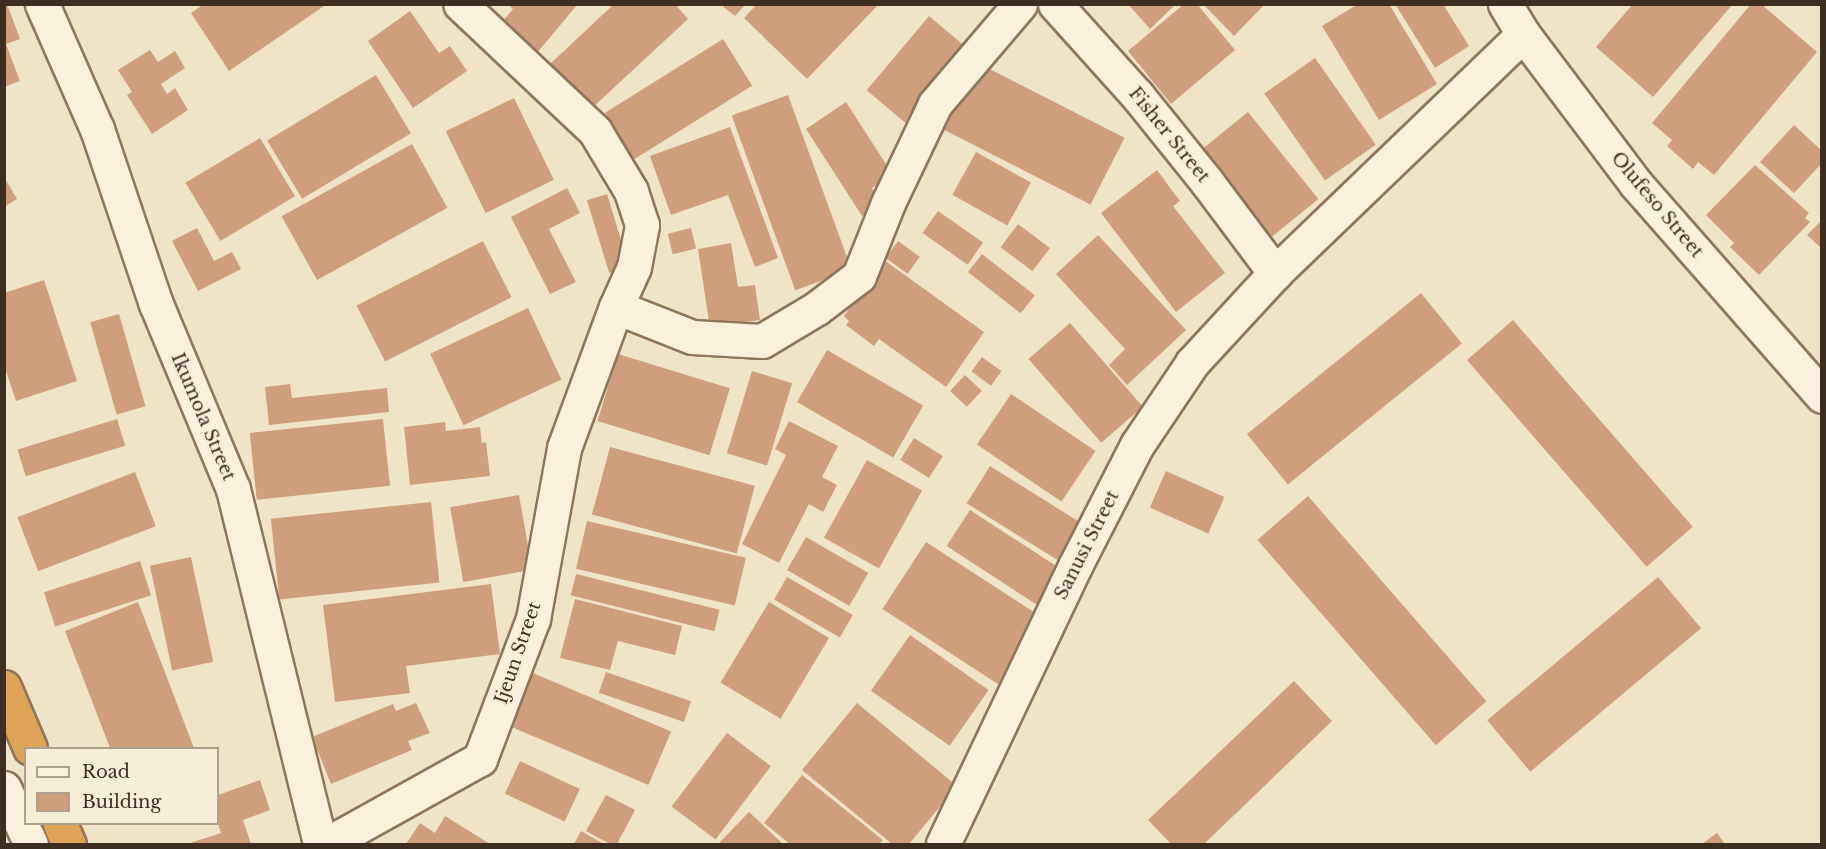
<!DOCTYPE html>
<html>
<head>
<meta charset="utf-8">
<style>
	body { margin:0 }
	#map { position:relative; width:1826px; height:849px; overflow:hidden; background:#f0e4c8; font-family:"Libre Baskerville",serif }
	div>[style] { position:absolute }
	.building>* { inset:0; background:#cf9f7d; transform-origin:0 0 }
	.roads { filter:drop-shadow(2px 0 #8d765c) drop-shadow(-2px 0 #8d765c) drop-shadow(0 2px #8d765c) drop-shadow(0 -2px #8d765c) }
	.minor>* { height:33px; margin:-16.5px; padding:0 16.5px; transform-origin:16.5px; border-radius:16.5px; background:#faf1dc }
	.highway>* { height:33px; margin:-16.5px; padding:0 16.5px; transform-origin:16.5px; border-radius:16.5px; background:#e0a458 }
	span { translate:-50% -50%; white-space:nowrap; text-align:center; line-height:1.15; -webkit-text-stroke:5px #f7eed8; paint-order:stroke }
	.street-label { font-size:18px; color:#3d2e20 }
	.frame { position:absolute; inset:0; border:6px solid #3d2e20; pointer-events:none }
	.legend { position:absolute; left:24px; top:747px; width:195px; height:78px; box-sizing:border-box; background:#f7eed8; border:2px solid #ada18e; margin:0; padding:8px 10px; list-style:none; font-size:18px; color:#3d2e20 }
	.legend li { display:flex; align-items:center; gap:12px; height:30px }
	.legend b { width:30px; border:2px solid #ada18e }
</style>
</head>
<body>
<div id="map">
	<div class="building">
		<div style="clip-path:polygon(4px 4px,7px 4px,20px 39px,6px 44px,20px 81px,4px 87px)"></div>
		<div style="clip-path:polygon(204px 4px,327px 4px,229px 71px,191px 13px)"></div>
		<div style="clip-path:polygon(507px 4px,578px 4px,531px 60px,496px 29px,513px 9px)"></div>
		<div style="clip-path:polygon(614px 4px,675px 4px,688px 19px,591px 109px,549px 65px)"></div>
		<div style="clip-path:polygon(757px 4px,879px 4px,807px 79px,744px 18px)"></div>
		<div style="clip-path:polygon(1128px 4px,1176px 4px,1150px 29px)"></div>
		<div style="clip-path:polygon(1184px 4px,1197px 4px,1235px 50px,1171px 104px,1128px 51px)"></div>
		<div style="clip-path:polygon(1203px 4px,1265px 4px,1234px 36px)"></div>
		<div style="clip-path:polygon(1358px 4px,1389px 4px,1437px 84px,1379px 120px,1322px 26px)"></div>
		<div style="clip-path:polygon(1395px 4px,1443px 4px,1469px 46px,1435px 68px)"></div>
		<div style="clip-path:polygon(1633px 4px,1733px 4px,1653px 97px,1596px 47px)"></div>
		<div style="clip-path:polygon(1751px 4px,1761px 4px,1817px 52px,1714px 175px,1698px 162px,1693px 169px,1667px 146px,1672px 140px,1652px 123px)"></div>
		<div style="clip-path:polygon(721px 5px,745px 5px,735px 16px)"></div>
		<div style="clip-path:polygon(410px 11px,439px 53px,450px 46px,467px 71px,413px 108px,368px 41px)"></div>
		<div style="left:929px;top:16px;width:59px;height:97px;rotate:40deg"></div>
		<div style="left:723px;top:39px;width:55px;height:139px;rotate:58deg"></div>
		<div style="clip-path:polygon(150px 50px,158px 62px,175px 51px,185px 68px,161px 84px,167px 94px,175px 88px,188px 110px,152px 134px,127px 95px,132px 92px,118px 70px)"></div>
		<div style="left:1315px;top:58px;width:106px;height:62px;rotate:55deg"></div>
		<div style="left:974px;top:61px;width:169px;height:75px;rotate:27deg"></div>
		<div style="left:376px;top:75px;width:68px;height:127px;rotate:59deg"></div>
		<div style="left:788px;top:95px;width:186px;height:60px;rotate:70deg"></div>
		<div style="left:514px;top:98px;width:91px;height:76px;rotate:64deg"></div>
		<div style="clip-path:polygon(846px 102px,893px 175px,872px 188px,882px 203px,862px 216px,806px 129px)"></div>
		<div style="left:1248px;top:112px;width:112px;height:60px;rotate:51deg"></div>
		<div style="clip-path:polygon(1794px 125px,1822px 151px,1822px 163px,1794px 193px,1760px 162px)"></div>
		<div style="clip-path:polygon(730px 127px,778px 258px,755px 267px,728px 195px,671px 215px,650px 156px)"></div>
		<div style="left:260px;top:138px;width:68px;height:87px;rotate:59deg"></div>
		<div style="left:412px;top:144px;width:73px;height:149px;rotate:61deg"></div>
		<div style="left:976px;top:152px;width:63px;height:49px;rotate:29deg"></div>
		<div style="clip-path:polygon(1755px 165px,1809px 213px,1805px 218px,1810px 222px,1759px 275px,1730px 247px,1734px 243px,1706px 215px)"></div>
		<div style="clip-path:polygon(1157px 170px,1180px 201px,1173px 206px,1225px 273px,1176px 312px,1101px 213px)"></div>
		<div style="clip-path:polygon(4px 177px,17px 199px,4px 207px)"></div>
		<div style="clip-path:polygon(567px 188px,580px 213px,549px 229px,576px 282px,550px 294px,511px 217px)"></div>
		<div style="left:607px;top:194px;width:76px;height:21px;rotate:73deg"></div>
		<div style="left:938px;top:211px;width:55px;height:27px;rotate:35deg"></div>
		<div style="clip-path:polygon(1822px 220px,1822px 249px,1807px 235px)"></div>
		<div style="left:1018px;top:224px;width:40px;height:29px;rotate:37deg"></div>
		<div style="clip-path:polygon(197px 228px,214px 261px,232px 252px,241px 269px,198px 291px,172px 241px)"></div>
		<div style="left:691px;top:228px;width:21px;height:24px;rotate:76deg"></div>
		<div style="clip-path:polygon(1098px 235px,1186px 330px,1127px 385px,1109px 365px,1125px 349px,1056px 274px)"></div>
		<div style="left:483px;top:241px;width:63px;height:142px;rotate:63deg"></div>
		<div style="left:898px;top:241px;width:27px;height:21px;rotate:36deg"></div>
		<div style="clip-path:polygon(731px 243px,738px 287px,755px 285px,760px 320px,710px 328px,698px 249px)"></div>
		<div style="left:982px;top:254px;width:67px;height:23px;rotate:38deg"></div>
		<div style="clip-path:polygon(884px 260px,984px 332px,946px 387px,879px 339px,874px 346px,846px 325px,849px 321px,844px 316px)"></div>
		<div style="clip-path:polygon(44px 280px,77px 381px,16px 401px,4px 365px,4px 293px)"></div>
		<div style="left:1421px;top:293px;width:65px;height:224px;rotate:51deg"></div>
		<div style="left:528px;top:308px;width:79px;height:108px;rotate:65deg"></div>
		<div style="left:119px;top:314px;width:96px;height:30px;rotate:74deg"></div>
		<div style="left:1513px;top:320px;width:274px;height:61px;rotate:49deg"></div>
		<div style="left:1070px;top:323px;width:111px;height:55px;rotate:49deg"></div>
		<div style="left:827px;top:350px;width:111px;height:60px;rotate:30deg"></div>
		<div style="left:618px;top:354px;width:117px;height:70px;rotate:17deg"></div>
		<div style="left:982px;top:357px;width:24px;height:18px;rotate:36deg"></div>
		<div style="left:752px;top:371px;width:42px;height:86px;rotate:17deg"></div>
		<div style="left:965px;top:375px;width:23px;height:22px;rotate:43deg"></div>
		<div style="clip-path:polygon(290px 384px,292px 398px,387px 388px,389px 412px,269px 425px,265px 387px)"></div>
		<div style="left:1011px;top:394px;width:102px;height:61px;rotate:34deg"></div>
		<div style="left:117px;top:419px;width:28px;height:104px;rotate:73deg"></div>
		<div style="left:383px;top:419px;width:67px;height:134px;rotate:84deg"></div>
		<div style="clip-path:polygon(789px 421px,838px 446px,822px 477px,837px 485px,823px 512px,809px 504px,779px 563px,742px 544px,786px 455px,775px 449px)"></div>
		<div style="clip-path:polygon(445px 422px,446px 431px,480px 427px,482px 443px,486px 442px,490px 476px,410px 485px,404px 427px)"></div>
		<div style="left:914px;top:438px;width:34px;height:26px;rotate:32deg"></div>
		<div style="left:610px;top:447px;width:150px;height:70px;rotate:15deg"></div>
		<div style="left:867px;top:460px;width:63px;height:89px;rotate:29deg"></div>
		<div style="left:990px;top:466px;width:110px;height:44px;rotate:32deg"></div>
		<div style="left:1166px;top:471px;width:64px;height:40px;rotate:24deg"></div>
		<div style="left:135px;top:472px;width:58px;height:126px;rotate:69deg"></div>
		<div style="left:519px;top:495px;width:76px;height:70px;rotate:80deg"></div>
		<div style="left:1308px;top:496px;width:272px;height:67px;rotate:49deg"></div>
		<div style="left:431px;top:502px;width:81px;height:161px;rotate:84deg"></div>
		<div style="left:970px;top:510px;width:115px;height:43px;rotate:33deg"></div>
		<div style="left:587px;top:521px;width:163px;height:49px;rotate:13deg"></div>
		<div style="left:806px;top:537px;width:72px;height:38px;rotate:30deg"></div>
		<div style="left:926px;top:542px;width:138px;height:80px;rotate:33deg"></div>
		<div style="left:191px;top:557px;width:107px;height:42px;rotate:78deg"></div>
		<div style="left:140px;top:561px;width:36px;height:101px;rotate:72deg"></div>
		<div style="left:576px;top:574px;width:148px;height:22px;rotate:14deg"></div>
		<div style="left:787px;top:577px;width:76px;height:26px;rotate:30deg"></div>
		<div style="left:1658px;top:577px;width:67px;height:223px;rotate:50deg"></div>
		<div style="clip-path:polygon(491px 584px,500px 654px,406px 666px,410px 693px,335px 702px,323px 605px)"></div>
		<div style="clip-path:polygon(575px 599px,682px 626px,675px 655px,618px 641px,610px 670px,560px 658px)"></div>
		<div style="clip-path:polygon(138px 602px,194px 748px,110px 748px,65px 631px)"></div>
		<div style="left:769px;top:602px;width:70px;height:94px;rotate:31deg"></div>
		<div style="left:910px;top:635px;width:96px;height:68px;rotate:35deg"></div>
		<div style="left:606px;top:672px;width:90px;height:22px;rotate:19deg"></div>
		<div style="left:533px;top:673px;width:150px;height:58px;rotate:23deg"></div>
		<div style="clip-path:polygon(1294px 681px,1332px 721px,1204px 844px,1171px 844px,1148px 820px)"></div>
		<div style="clip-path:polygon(416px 703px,430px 733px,408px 741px,412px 750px,331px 784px,312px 737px,393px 704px,396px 711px)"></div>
		<div style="clip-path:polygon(857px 703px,957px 786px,909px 844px,892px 844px,802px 770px)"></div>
		<div style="left:727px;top:733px;width:55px;height:92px;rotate:37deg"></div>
		<div style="left:520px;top:761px;width:66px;height:36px;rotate:25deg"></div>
		<div style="clip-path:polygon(802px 775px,883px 840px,879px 844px,790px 844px,764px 823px)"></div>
		<div style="clip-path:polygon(260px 780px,270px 810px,243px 820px,251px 844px,187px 844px,221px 833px,218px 824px,218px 795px)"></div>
		<div style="clip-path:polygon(606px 795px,635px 810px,617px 844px,610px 844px,586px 831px)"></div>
		<div style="clip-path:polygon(749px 812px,783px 844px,718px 844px)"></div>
		<div style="clip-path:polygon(445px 816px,490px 844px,406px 844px,420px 823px,435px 833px)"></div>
		<div style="clip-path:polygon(581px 831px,602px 843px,601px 844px,574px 844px)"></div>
		<div style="clip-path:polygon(1717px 833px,1725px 844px,1702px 844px)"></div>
	</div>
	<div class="roads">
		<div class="minor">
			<div style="left:42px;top:4px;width:137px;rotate:66.3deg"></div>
			<div style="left:97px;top:129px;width:185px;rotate:71.4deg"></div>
			<div style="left:156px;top:304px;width:200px;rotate:67.4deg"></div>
			<div style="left:233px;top:489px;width:366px;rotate:76.2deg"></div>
			<div style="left:1055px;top:4px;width:122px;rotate:48deg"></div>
			<div style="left:1137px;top:95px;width:112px;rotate:51.2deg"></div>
			<div style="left:1207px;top:182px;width:114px;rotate:53.2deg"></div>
			<div style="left:1505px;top:4px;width:35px;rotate:59deg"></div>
			<div style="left:1523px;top:34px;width:188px;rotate:53deg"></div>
			<div style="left:1636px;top:184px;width:282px;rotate:48.7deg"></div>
			<div style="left:616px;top:307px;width:82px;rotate:21.5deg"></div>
			<div style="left:692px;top:337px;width:70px;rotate:3.3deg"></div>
			<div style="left:762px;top:341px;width:64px;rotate:-31deg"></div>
			<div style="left:817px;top:308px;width:53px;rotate:-37.3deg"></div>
			<div style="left:859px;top:276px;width:79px;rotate:-68.3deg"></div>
			<div style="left:888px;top:203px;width:110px;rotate:-64.6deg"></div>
			<div style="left:935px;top:104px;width:131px;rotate:-49.6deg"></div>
			<div style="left:4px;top:788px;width:62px;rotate:64.3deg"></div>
			<div style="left:327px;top:844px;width:175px;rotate:-29.1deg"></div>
			<div style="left:480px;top:759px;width:150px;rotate:-69.3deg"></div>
			<div style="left:533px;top:619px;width:174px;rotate:-79.7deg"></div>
			<div style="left:564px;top:448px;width:150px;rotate:-69.8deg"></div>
			<div style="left:616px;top:307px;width:44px;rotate:-65.8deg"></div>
			<div style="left:634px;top:267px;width:43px;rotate:-79.2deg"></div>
			<div style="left:642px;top:225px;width:36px;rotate:-108deg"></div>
			<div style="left:631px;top:191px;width:70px;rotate:-121deg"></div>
			<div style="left:595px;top:131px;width:185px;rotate:-136.7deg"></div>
			<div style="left:943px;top:844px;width:308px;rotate:-64.6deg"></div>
			<div style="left:1075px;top:566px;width:136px;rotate:-62.9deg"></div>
			<div style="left:1137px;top:445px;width:99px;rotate:-56.1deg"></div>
			<div style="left:1192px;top:363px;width:122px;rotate:-47.3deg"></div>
			<div style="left:1275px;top:273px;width:344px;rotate:-43.9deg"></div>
		</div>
		<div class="highway">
			<div style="left:4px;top:687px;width:66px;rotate:66.9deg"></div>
			<div style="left:60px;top:824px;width:22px;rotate:66deg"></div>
		</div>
	</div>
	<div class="street-label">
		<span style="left:1169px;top:135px;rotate:51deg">Fisher Street</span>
		<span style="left:1657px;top:205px;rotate:50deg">Olufeso Street</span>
		<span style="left:203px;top:417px;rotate:67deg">Ikumola Street</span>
		<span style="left:1087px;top:545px;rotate:-63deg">Sanusi Street</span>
		<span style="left:518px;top:653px;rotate:-71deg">Ijeun Street</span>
	</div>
	<div class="frame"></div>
	<ul class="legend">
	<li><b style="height:8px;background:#faf1dc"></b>Road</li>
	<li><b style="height:16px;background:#cf9f7d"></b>Building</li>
	</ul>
</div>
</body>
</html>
